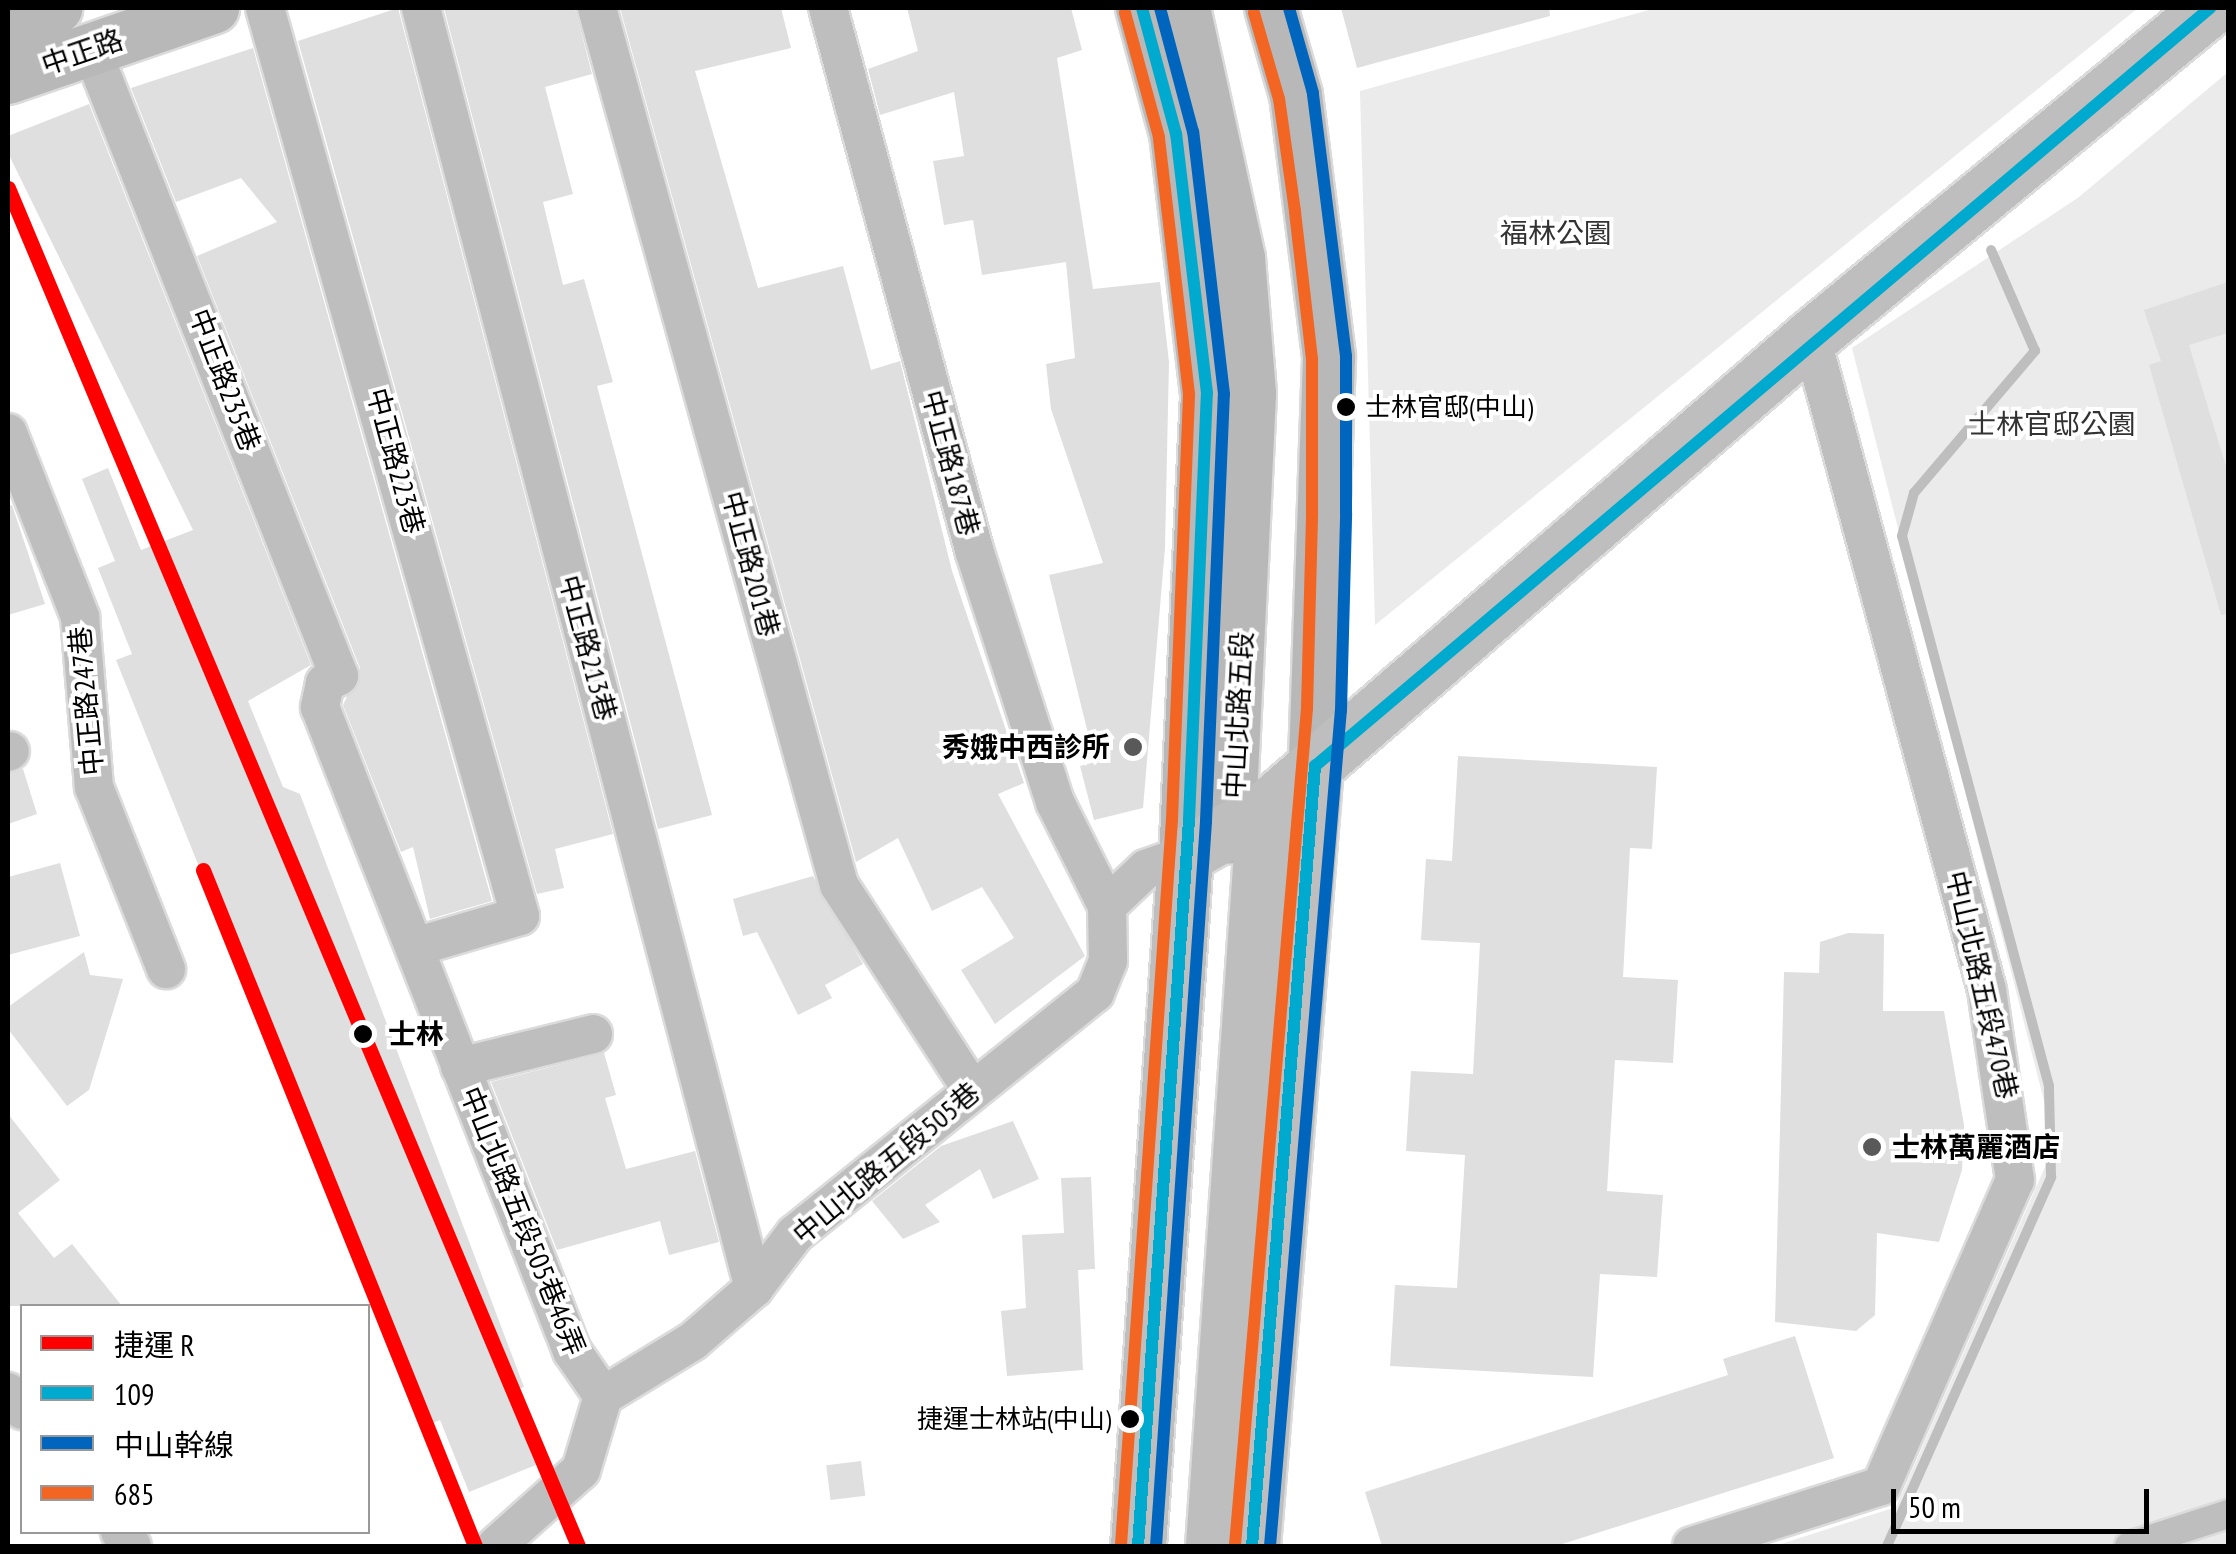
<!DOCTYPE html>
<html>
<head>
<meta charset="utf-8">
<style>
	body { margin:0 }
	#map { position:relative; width:2236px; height:1554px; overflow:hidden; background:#fff; font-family:"PT Sans Narrow","Noto Sans TC",sans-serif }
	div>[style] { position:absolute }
	.green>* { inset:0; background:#ebebeb }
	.stream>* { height:10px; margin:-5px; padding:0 5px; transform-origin:5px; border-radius:5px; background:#bebebe }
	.building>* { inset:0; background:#dfdfdf; transform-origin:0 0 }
	.roads { filter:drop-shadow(2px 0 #dbdbdb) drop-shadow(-2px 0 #dbdbdb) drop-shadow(0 2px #dbdbdb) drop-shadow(0 -2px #dbdbdb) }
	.pedestrian>* { height:28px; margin:-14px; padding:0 14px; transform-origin:14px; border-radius:14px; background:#bebebe }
	.minor>* { height:38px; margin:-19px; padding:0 19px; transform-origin:19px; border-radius:19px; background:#bebebe }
	.secondary>* { height:52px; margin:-26px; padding:0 26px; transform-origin:26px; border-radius:26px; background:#b8b8b8 }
	.primary>* { height:55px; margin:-27.5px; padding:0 27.5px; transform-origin:27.5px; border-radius:27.5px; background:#bebebe }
	.bus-1>* { height:12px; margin:-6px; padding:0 6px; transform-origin:6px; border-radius:6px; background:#00a9ce }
	.bus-2>* { height:12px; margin:-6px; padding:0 6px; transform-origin:6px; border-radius:6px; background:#0065bd }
	.bus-3>* { height:12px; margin:-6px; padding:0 6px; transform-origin:6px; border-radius:6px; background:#f26522 }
	.metro-1>* { height:15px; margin:-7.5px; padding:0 7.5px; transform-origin:7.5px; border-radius:7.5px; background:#f00 }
	.dots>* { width:28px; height:28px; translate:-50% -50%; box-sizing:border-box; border:5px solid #fff; border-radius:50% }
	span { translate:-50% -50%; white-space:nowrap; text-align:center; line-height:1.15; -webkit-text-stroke:8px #fff; paint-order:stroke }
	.bus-label { font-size:26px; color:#000 }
	.left { translate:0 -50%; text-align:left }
	.right { translate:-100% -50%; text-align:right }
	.street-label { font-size:28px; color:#000 }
	.park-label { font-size:28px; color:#323232 }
	.poi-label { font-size:28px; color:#000; font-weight:700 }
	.stop-label { font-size:28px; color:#000; font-weight:700 }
	.frame { position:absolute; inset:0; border:10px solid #000; pointer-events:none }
	.legend { position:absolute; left:20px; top:1304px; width:350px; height:230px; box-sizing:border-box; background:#fff; border:2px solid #999; margin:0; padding:12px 18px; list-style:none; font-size:30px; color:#000 }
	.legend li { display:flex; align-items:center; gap:20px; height:50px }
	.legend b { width:50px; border:2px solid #999 }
	.scale { position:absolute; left:1891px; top:1489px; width:258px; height:45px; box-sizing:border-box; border:5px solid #000; border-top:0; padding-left:12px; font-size:30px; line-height:35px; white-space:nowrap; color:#000; -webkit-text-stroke:8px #fff; paint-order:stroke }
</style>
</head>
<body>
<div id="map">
	<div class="green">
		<div style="clip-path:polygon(1656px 8px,2138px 8px,1375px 625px,1360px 91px)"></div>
		<div style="clip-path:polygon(2228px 72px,2228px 1546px,1775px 1546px,1896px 1507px,2055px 1144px,1852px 348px,2079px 197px)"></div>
	</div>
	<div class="stream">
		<div style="left:1887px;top:1546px;width:404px;rotate:-66deg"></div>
		<div style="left:2051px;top:1177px;width:91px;rotate:-91.3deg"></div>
		<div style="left:2049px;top:1086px;width:569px;rotate:-104.96deg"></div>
		<div style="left:1902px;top:536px;width:45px;rotate:-74.4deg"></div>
		<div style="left:1914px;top:493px;width:187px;rotate:-49.6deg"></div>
		<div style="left:2035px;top:351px;width:110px;rotate:-113.5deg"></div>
	</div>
	<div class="building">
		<div style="clip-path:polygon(398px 8px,613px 834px,555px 849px,564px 888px,537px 894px,298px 41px)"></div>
		<div style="clip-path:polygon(444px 8px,575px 8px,592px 74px,545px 87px,573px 194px,543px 202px,563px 285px,584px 279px,613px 382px,597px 386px,712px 815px,658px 829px)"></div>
		<div style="clip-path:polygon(620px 8px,781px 8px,791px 48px,695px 71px,758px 288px,843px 266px,871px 370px,900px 361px,952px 571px,1024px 783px,998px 794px,1085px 956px,995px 1024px,961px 970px,1014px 938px,982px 887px,932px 911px,898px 838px,856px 862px)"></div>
		<div style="clip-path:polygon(907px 8px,1071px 8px,1082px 50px,1057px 58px,1093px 289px,1160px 282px,1169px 362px,1165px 548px,1143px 808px,1094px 820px,1080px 766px,1095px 762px,1049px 575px,1103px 563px,1051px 409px,1046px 364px,1075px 358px,1066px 262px,982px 275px,973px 220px,944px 225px,933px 161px,964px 156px,954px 92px,880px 115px,868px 69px,918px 51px)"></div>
		<div style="clip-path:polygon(1341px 8px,1549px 8px,1550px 16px,1357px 68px)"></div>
		<div style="clip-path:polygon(253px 48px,492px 901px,430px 919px,413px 847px,401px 852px,343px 705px,360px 668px,197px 256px,277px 222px,241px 178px,176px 202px,131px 88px)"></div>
		<div style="clip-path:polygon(89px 104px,311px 665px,248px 701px,283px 787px,300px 794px,524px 1387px,507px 1393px,536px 1465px,469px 1492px,440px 1420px,424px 1427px,116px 660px,132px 654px,98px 568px,115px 561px,82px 479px,108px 468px,141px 550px,193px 530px,8px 153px,8px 136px)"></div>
		<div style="clip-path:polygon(2228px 282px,2228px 333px,2189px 345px,2228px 473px,2228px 614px,2221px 615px,2149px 365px,2161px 361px,2144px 310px)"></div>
		<div style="clip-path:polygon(12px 505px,45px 604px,8px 615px,8px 506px)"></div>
		<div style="clip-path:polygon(1458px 756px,1657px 767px,1652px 849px,1630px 848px,1623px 977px,1678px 980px,1673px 1063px,1615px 1060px,1607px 1191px,1663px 1195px,1657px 1277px,1600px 1274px,1593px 1377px,1390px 1366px,1395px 1285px,1457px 1288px,1465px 1155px,1406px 1151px,1411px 1071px,1473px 1074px,1480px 943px,1421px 940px,1426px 859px,1452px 861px)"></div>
		<div style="clip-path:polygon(23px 769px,37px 814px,8px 824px,8px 774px)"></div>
		<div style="clip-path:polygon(60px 863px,80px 936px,8px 955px,8px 877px)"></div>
		<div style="clip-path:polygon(813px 876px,863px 964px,825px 985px,832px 998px,798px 1015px,757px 932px,743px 936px,733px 899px)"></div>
		<div style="clip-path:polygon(1848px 933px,1884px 934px,1883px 1011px,1944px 1011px,1964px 1125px,1962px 1170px,1939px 1242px,1877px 1233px,1875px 1315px,1856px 1331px,1775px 1322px,1784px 972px,1819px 973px,1820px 942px)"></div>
		<div style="clip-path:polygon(84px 952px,90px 975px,123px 979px,89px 1090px,67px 1106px,8px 1029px,8px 1007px)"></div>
		<div style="clip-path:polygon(604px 1053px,616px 1095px,605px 1098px,626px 1169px,695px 1151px,719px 1242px,669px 1255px,660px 1221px,557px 1250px,491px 1082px)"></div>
		<div style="clip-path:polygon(8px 1114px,60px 1180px,18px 1213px,54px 1258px,72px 1244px,122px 1306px,8px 1306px)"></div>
		<div style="clip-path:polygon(1013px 1121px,1039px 1179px,993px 1199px,980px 1169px,925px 1205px,940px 1222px,903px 1239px,872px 1201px,941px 1146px)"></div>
		<div style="clip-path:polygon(1091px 1177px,1095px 1269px,1078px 1270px,1083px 1370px,1007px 1376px,1001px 1311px,1026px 1308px,1022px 1235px,1064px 1233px,1061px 1178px)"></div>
		<div style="clip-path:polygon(1795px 1336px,1834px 1458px,1556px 1546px,1382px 1546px,1365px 1492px,1728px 1375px,1723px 1359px)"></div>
		<div style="left:861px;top:1461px;width:35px;height:35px;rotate:83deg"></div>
	</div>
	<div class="roads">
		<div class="pedestrian">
			<div style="left:2129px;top:1546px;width:104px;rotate:-17.9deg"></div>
		</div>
		<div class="minor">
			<div style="left:265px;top:8px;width:943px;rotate:74.31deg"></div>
			<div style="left:520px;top:916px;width:109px;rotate:163.6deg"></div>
			<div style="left:421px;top:8px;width:1323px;rotate:75.42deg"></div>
			<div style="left:597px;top:8px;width:910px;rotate:74.57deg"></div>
			<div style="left:839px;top:885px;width:244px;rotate:57deg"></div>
			<div style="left:828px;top:8px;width:564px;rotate:74.91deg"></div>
			<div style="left:975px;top:553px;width:262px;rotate:72.2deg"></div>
			<div style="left:1055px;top:802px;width:116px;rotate:63.4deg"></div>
			<div style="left:91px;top:48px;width:675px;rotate:68.45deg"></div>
			<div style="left:339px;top:676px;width:16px;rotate:153deg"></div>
			<div style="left:325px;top:683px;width:25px;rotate:102deg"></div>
			<div style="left:320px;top:707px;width:692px;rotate:68.63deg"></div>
			<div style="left:572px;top:1351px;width:55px;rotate:55.4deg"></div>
			<div style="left:8px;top:433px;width:198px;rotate:68.6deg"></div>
			<div style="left:80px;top:617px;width:171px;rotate:85.3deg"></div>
			<div style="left:94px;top:787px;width:196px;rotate:68.4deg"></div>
			<div style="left:8px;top:752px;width:2px;rotate:-27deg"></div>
			<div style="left:460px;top:1067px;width:137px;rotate:-13.9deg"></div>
			<div style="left:8px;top:1392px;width:23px;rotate:52deg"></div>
			<div style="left:120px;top:1532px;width:18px;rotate:49deg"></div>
			<div style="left:496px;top:1546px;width:114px;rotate:-41.8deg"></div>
			<div style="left:581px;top:1470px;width:77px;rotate:-73.4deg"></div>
			<div style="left:603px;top:1396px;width:105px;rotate:-31.4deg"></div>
			<div style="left:693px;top:1341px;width:81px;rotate:-41deg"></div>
			<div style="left:754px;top:1288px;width:68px;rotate:-52.8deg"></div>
			<div style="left:795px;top:1234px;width:385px;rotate:-38.8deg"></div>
			<div style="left:1095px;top:993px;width:35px;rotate:-68deg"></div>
			<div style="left:1108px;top:961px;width:55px;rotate:-91deg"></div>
			<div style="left:1107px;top:906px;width:54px;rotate:-43.5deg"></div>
			<div style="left:1146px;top:869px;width:41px;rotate:-19.7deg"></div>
			<div style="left:1692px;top:1546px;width:198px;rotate:-17.6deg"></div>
			<div style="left:1881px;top:1486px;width:334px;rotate:-66.4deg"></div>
			<div style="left:2015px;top:1180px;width:192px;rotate:-98.4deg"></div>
			<div style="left:1987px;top:990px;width:676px;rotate:-105.08deg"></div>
		</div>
		<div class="secondary">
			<div style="left:1142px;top:8px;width:131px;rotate:74.9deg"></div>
			<div style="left:1176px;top:134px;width:261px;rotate:83.2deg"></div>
			<div style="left:1207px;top:393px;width:463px;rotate:92.7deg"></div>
			<div style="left:1184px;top:8px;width:257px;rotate:77.6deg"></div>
			<div style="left:1239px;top:259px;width:135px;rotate:85.3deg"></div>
			<div style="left:1250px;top:394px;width:444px;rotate:92.7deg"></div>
			<div style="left:1271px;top:8px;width:91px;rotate:74deg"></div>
			<div style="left:1296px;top:95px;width:265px;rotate:82.8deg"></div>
			<div style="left:1329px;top:358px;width:408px;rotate:92deg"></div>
			<div style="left:8px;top:24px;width:51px;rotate:-18.4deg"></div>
			<div style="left:8px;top:78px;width:217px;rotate:-18.9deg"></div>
		</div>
		<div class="primary">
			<div style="left:1138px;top:1546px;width:693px;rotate:-86.11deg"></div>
			<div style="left:1185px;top:855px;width:91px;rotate:-29.7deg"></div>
			<div style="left:1264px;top:810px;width:723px;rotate:-40.85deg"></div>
			<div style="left:1811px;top:337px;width:517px;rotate:-39.51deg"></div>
			<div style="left:1213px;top:1546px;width:738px;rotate:-86.04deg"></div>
			<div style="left:1252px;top:1546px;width:783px;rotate:-85.38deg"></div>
		</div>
	</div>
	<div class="bus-1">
		<div style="left:1138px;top:1546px;width:728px;rotate:-85.98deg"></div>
		<div style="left:1189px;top:820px;width:427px;rotate:-87.6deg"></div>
		<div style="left:1207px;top:393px;width:261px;rotate:-96.8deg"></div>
		<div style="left:1176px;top:134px;width:131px;rotate:-105.1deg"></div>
		<div style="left:1252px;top:1546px;width:783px;rotate:-85.38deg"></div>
		<div style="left:1315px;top:766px;width:1173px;rotate:-40.26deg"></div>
	</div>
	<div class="bus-2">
		<div style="left:1156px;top:1546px;width:727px;rotate:-86.05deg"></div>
		<div style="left:1206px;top:821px;width:427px;rotate:-87.6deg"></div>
		<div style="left:1224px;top:394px;width:264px;rotate:-96.7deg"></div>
		<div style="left:1193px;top:132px;width:128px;rotate:-104.9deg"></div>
		<div style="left:1270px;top:1546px;width:839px;rotate:-85.15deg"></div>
		<div style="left:1341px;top:710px;width:197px;rotate:-88.5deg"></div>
		<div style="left:1346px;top:513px;width:157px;rotate:-90deg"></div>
		<div style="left:1346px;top:356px;width:265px;rotate:-97.2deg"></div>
		<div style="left:1313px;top:93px;width:88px;rotate:-105.8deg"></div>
	</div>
	<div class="bus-3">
		<div style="left:1121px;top:1545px;width:728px;rotate:-85.98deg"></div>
		<div style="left:1172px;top:819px;width:425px;rotate:-87.7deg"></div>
		<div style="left:1189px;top:394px;width:259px;rotate:-96.7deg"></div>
		<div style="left:1159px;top:137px;width:129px;rotate:-105.3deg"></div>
		<div style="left:1235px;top:1545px;width:840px;rotate:-85.08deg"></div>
		<div style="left:1307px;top:708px;width:195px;rotate:-88.5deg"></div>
		<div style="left:1312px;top:513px;width:154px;rotate:-90deg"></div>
		<div style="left:1312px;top:359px;width:149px;rotate:-96.6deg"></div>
		<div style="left:1295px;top:211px;width:113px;rotate:-98.1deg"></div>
		<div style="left:1279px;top:99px;width:90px;rotate:-106.2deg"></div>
	</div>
	<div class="metro-1">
		<div style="left:8px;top:188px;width:1473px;rotate:67.23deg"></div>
		<div style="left:203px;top:870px;width:729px;rotate:68.08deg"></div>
	</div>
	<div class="dots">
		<div style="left:1346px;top:407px;background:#000"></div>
		<div style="left:1133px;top:747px;background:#595959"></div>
		<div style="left:363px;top:1034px;background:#000"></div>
		<div style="left:1872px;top:1147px;background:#595959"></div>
		<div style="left:1130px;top:1419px;background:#000"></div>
	</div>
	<div class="bus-label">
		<span class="left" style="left:1365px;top:407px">士林官邸(中山)</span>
		<span class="right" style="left:1111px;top:1419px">捷運士林站(中山)</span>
	</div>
	<div class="street-label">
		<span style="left:82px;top:52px;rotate:-19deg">中正路</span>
		<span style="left:225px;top:380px;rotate:69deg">中正路235巷</span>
		<span style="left:396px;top:461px;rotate:75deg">中正路223巷</span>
		<span style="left:951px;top:463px;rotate:75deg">中正路187巷</span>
		<span style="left:751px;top:564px;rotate:75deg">中正路201巷</span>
		<span style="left:588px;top:648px;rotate:75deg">中正路213巷</span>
		<span style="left:86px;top:701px;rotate:-95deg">中正路247巷</span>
		<span style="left:1238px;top:715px;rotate:-87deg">中山北路五段</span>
		<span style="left:1982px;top:985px;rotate:77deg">中山北路五段470巷</span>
		<span style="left:886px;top:1163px;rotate:-40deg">中山北路五段505巷</span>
		<span style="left:523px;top:1221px;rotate:68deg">中山北路五段505巷46弄</span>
	</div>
	<div class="park-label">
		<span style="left:1556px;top:233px">福林公園</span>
		<span style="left:2052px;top:424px">士林官邸公園</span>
	</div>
	<div class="poi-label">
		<span class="right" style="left:1110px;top:747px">秀娥中西診所</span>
		<span class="left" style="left:1892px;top:1147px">士林萬麗酒店</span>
	</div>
	<div class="stop-label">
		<span class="left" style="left:388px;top:1034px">士林</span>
	</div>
	<div class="frame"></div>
	<ul class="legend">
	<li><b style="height:12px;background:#f00"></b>捷運 R</li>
	<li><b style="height:12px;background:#00a9ce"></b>109</li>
	<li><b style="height:12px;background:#0065bd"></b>中山幹線</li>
	<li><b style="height:12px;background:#f26522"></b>685</li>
	</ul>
	<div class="scale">50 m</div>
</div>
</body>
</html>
